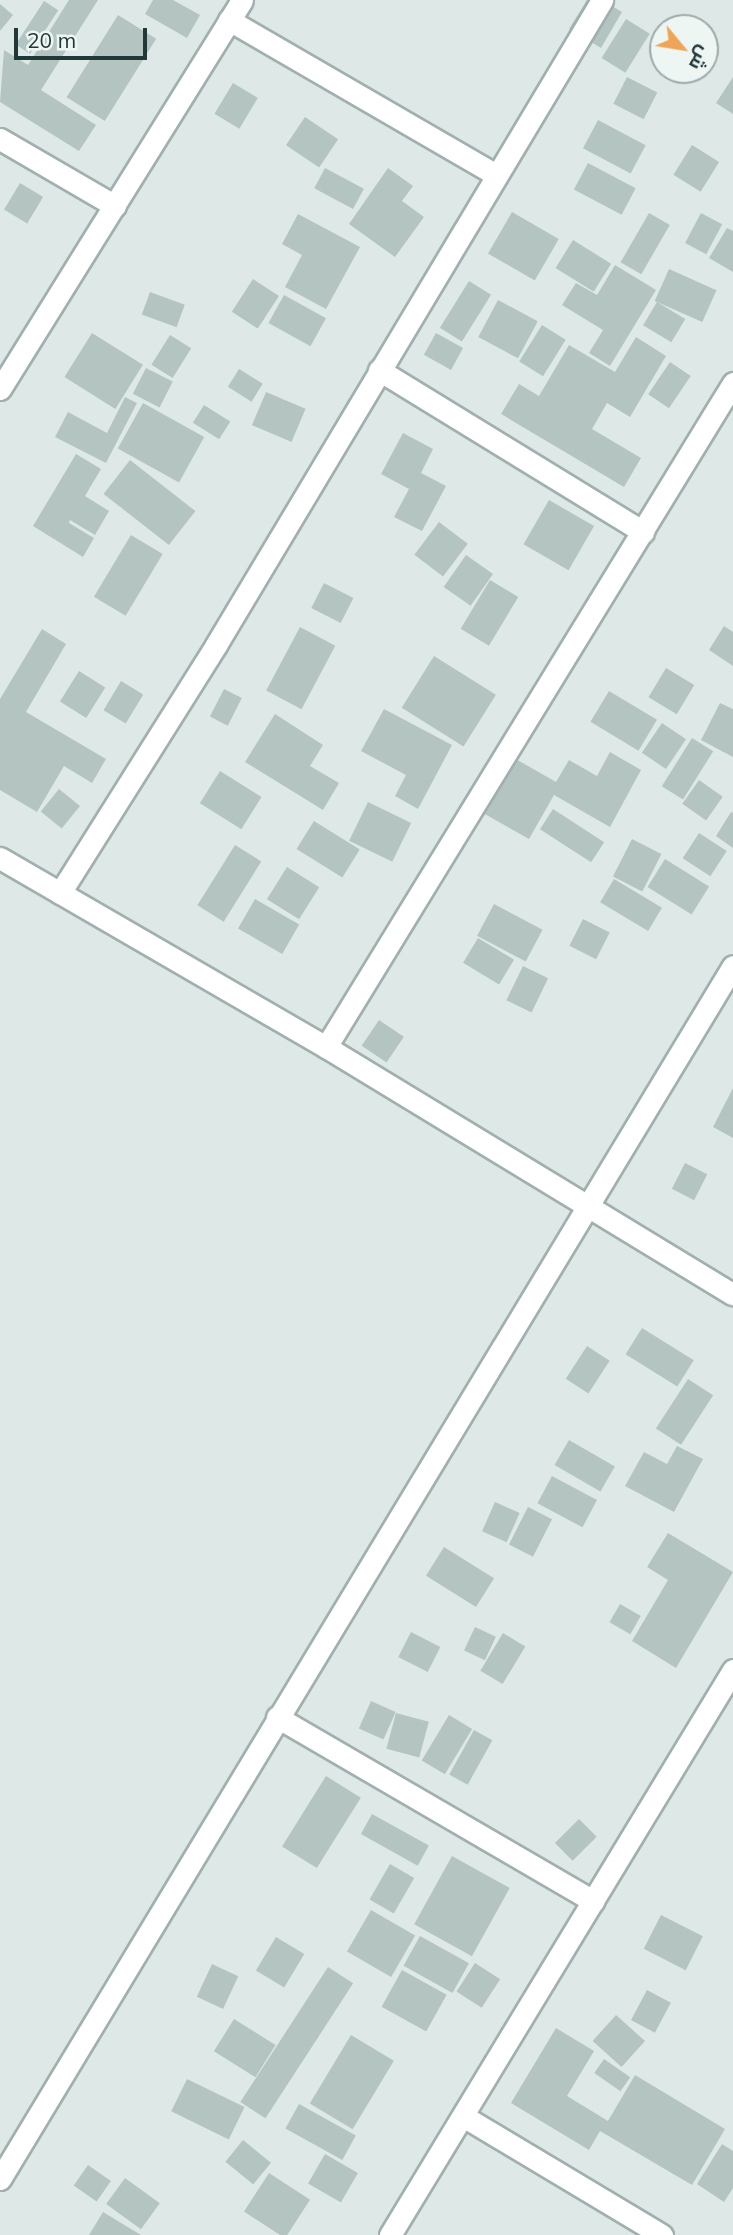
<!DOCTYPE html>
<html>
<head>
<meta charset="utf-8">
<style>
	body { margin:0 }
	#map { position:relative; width:733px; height:2235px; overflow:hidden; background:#dee9e7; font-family:Mulish,Cairo,sans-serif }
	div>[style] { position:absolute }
	.building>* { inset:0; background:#b4c4c1; transform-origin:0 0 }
	.roads { filter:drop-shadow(2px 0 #a1b0af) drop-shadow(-2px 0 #a1b0af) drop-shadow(0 2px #a1b0af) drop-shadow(0 -2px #a1b0af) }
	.minor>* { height:21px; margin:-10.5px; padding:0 10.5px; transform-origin:10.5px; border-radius:10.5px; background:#fff }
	span { translate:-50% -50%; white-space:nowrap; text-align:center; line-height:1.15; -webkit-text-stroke:6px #eef6f4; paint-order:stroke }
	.north { position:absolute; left:649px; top:14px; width:70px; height:70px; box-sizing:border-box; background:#eef6f4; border:2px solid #9caaa9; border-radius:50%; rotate:120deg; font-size:19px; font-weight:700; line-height:28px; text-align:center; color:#203838 }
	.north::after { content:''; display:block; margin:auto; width:24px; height:32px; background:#efa557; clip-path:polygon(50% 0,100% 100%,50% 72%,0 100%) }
	.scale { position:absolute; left:14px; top:28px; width:133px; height:32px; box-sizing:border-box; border:4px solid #203838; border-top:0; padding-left:9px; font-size:21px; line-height:24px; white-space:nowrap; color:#203838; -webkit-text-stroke:5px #eef6f4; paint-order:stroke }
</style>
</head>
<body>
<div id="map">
	<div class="building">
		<div style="clip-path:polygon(69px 0,98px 0,41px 90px,96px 125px,79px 151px,0 102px,4px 50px,28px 65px)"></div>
		<div style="clip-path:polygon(153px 0,173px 0,200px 15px,187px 38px,145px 14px)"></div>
		<div style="clip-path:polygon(587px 0,602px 0,622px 12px,601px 48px,569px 29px)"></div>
		<div style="left:44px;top:1px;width:17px;height:52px;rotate:33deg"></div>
		<div style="clip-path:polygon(0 4px,13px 15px,0 31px)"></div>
		<div style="left:118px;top:15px;width:45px;height:97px;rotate:32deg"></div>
		<div style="left:626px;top:19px;width:28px;height:46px;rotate:32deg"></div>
		<div style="left:627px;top:77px;width:34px;height:30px;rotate:27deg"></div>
		<div style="clip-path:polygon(733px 77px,733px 114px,716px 103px)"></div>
		<div style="left:233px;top:83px;width:29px;height:36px;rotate:31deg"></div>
		<div style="left:305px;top:117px;width:40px;height:34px;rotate:34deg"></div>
		<div style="left:598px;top:120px;width:54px;height:32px;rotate:28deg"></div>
		<div style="left:692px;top:145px;width:32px;height:35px;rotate:32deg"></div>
		<div style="left:588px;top:163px;width:54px;height:30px;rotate:28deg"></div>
		<div style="left:325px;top:168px;width:44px;height:23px;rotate:28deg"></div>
		<div style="clip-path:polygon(388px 168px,413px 186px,402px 201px,424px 217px,395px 257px,349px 224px)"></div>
		<div style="left:20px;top:183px;width:27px;height:31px;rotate:31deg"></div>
		<div style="left:512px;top:212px;width:54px;height:48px;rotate:30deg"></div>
		<div style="left:649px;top:213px;width:24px;height:57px;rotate:30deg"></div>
		<div style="left:701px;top:213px;width:24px;height:34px;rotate:28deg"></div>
		<div style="clip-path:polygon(298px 214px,360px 247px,326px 309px,285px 287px,302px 255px,282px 244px)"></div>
		<div style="clip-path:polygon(727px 228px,733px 231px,733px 272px,709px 258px)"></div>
		<div style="left:573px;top:240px;width:45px;height:33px;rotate:32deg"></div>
		<div style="clip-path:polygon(615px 265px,656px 290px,610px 366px,589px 353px,603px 330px,562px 305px,576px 283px,597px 295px)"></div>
		<div style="left:669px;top:269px;width:52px;height:35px;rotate:24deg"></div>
		<div style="left:253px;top:279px;width:31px;height:39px;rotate:33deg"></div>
		<div style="left:469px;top:281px;width:26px;height:55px;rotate:32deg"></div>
		<div style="left:150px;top:292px;width:37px;height:24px;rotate:20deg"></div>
		<div style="left:284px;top:295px;width:48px;height:32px;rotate:29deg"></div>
		<div style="left:498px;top:300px;width:45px;height:42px;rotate:28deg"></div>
		<div style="left:657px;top:302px;width:33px;height:27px;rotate:31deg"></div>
		<div style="left:542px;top:325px;width:28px;height:43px;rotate:32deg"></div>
		<div style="left:92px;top:333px;width:60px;height:52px;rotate:32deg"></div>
		<div style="left:436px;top:333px;width:31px;height:25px;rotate:29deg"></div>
		<div style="left:170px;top:335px;width:25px;height:35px;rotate:32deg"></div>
		<div style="clip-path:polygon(636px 337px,666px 356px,630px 417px,607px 403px,592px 429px,641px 458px,624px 487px,501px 414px,519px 384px,539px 396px,569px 345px,615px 372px)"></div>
		<div style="left:670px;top:362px;width:25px;height:39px;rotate:34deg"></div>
		<div style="left:146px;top:368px;width:30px;height:29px;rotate:27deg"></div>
		<div style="left:239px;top:369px;width:28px;height:21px;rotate:32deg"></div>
		<div style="left:266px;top:392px;width:43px;height:36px;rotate:23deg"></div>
		<div style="clip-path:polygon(125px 397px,137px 403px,106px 463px,55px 437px,68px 412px,107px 433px)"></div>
		<div style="left:143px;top:403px;width:70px;height:52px;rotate:29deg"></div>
		<div style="left:204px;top:405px;width:31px;height:21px;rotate:32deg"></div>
		<div style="clip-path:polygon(403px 433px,433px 449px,421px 473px,446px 486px,422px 531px,394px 517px,409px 489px,381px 474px)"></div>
		<div style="clip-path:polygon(76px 454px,101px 469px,85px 496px,109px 511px,95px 535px,70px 520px,69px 523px,94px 538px,83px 557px,33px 526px)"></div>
		<div style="left:130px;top:460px;width:83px;height:43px;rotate:38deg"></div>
		<div style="left:549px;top:500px;width:52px;height:51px;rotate:30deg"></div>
		<div style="left:439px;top:522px;width:36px;height:41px;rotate:37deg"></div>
		<div style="left:131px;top:535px;width:37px;height:72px;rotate:31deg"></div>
		<div style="left:466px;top:555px;width:33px;height:39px;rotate:35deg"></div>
		<div style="left:490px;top:580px;width:33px;height:57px;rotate:31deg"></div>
		<div style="left:324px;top:583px;width:33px;height:28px;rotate:27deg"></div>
		<div style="clip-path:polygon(724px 626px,733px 632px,733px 666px,709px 650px)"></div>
		<div style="left:300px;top:627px;width:40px;height:72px;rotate:28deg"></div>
		<div style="clip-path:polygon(42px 629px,66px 644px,26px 712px,106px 759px,92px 783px,64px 766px,37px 812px,0 790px,0 699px)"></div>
		<div style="left:434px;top:656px;width:73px;height:61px;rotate:32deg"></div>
		<div style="left:666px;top:668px;width:33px;height:34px;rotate:31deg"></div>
		<div style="left:79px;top:671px;width:31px;height:36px;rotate:32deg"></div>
		<div style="left:121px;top:681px;width:26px;height:34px;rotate:31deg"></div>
		<div style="left:224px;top:689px;width:20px;height:31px;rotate:27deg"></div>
		<div style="left:609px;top:691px;width:56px;height:36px;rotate:31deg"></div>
		<div style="clip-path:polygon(720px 703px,733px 709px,733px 757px,701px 740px)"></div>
		<div style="clip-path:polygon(384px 709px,452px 745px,418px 809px,395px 796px,406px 775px,361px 751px)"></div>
		<div style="clip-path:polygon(275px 714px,323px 745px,310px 766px,339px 783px,323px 810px,245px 762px)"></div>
		<div style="left:662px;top:723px;width:29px;height:36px;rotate:34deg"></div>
		<div style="left:692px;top:738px;width:25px;height:57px;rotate:32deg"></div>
		<div style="clip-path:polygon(610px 752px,641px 770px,610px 827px,554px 795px,529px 839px,483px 813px,514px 758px,556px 782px,569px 760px,597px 776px)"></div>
		<div style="left:220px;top:771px;width:49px;height:38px;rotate:32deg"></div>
		<div style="left:699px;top:780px;width:29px;height:29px;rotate:35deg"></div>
		<div style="left:59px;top:789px;width:27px;height:29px;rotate:39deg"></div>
		<div style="left:368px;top:802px;width:48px;height:43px;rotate:26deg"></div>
		<div style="left:553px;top:809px;width:61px;height:24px;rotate:33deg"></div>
		<div style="clip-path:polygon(731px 812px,733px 813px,733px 848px,716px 836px)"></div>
		<div style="left:314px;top:821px;width:54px;height:33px;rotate:32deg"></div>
		<div style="left:699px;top:833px;width:33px;height:30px;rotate:33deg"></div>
		<div style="left:632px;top:839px;width:33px;height:42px;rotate:27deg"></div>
		<div style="left:235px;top:845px;width:31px;height:71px;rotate:32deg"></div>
		<div style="left:665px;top:859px;width:52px;height:33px;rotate:32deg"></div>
		<div style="left:287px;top:867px;width:38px;height:38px;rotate:32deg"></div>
		<div style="left:614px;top:879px;width:56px;height:27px;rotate:31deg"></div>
		<div style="left:255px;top:899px;width:51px;height:34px;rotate:30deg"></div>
		<div style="left:494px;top:904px;width:55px;height:36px;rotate:28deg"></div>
		<div style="left:583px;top:919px;width:30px;height:30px;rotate:27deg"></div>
		<div style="left:478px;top:938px;width:42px;height:29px;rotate:31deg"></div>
		<div style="left:523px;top:966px;width:28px;height:38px;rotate:26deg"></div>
		<div style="left:379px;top:1020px;width:30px;height:31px;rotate:34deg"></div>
		<div style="clip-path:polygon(733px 1088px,733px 1138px,713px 1127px)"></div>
		<div style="left:685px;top:1163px;width:25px;height:29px;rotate:27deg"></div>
		<div style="left:642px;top:1328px;width:61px;height:31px;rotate:32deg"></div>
		<div style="left:587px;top:1346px;width:27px;height:39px;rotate:33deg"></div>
		<div style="left:688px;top:1379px;width:30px;height:59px;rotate:33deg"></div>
		<div style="left:569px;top:1440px;width:53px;height:29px;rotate:30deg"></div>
		<div style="clip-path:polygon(677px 1446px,703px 1459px,674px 1512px,625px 1486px,644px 1452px,667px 1464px)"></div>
		<div style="left:552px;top:1476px;width:51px;height:31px;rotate:28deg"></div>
		<div style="left:495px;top:1502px;width:27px;height:32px;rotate:24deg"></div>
		<div style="left:528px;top:1507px;width:27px;height:42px;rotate:27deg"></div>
		<div style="clip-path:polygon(668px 1533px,733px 1572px,676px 1668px,632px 1641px,668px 1580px,647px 1567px)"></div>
		<div style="left:444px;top:1547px;width:59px;height:34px;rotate:32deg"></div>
		<div style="left:620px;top:1604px;width:24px;height:21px;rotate:30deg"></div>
		<div style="left:475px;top:1627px;width:23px;height:26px;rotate:25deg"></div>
		<div style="left:411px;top:1632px;width:33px;height:28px;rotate:27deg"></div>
		<div style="left:503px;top:1633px;width:26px;height:44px;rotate:31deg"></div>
		<div style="left:371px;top:1701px;width:27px;height:30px;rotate:24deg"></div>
		<div style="left:396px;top:1713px;width:34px;height:37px;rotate:15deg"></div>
		<div style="left:449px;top:1715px;width:27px;height:53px;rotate:31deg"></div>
		<div style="left:474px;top:1730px;width:21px;height:51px;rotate:29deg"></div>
		<div style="left:326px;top:1776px;width:41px;height:83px;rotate:32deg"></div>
		<div style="left:372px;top:1814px;width:65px;height:23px;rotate:29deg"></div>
		<div style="left:579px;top:1819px;width:25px;height:34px;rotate:45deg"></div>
		<div style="left:452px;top:1856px;width:66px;height:78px;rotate:29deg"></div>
		<div style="left:390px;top:1864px;width:28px;height:41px;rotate:30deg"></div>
		<div style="left:371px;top:1910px;width:51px;height:48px;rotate:30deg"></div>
		<div style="left:661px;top:1915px;width:47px;height:38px;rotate:27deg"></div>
		<div style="left:420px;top:1936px;width:56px;height:34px;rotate:29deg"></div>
		<div style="left:276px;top:1937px;width:33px;height:39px;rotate:31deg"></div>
		<div style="left:475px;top:1963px;width:30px;height:34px;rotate:33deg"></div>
		<div style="left:212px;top:1964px;width:29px;height:36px;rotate:25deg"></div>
		<div style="left:328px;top:1967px;width:30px;height:161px;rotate:33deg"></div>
		<div style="left:402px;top:1970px;width:51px;height:42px;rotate:29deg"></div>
		<div style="left:647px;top:1990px;width:27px;height:34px;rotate:28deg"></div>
		<div style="left:616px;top:2015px;width:39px;height:35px;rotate:42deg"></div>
		<div style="left:234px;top:2019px;width:49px;height:38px;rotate:32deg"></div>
		<div style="clip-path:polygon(556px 2028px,594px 2051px,567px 2096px,608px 2121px,635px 2075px,725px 2129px,692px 2185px,600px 2131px,589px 2150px,511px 2103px)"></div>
		<div style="left:351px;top:2035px;width:50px;height:80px;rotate:31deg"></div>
		<div style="left:604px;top:2059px;width:32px;height:17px;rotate:35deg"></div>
		<div style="left:187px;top:2079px;width:64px;height:36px;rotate:26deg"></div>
		<div style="left:299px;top:2104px;width:65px;height:28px;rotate:29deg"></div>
		<div style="left:243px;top:2140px;width:36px;height:28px;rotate:39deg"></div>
		<div style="clip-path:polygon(722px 2144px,733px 2151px,733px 2188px,724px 2202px,697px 2184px)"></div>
		<div style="left:325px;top:2154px;width:38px;height:34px;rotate:30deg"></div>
		<div style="left:88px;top:2165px;width:28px;height:25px;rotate:35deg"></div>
		<div style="left:269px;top:2173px;width:49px;height:46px;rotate:33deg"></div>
		<div style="left:125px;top:2178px;width:43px;height:32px;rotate:36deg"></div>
		<div style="clip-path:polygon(103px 2212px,141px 2235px,89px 2235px)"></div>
	</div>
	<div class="roads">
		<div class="minor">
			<div style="left:229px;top:20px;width:307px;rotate:30.1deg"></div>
			<div style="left:0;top:139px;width:133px;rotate:30.2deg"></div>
			<div style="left:379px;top:370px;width:310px;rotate:31.5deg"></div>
			<div style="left:0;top:389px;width:458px;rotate:-58.1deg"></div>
			<div style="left:0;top:858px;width:377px;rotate:30.1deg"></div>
			<div style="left:326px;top:1047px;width:476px;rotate:31.3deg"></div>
			<div style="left:60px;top:893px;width:293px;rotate:-57.8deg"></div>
			<div style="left:216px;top:645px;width:752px;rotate:-59.1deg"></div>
			<div style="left:326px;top:1047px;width:779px;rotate:-58.49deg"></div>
			<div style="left:277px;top:1717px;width:366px;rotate:30.2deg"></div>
			<div style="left:463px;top:2116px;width:232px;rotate:30.9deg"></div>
			<div style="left:0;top:2179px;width:1417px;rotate:-58.86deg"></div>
			<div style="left:390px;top:2235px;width:661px;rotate:-58.74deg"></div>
		</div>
	</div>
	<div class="north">ش</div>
	<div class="scale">20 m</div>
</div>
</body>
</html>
